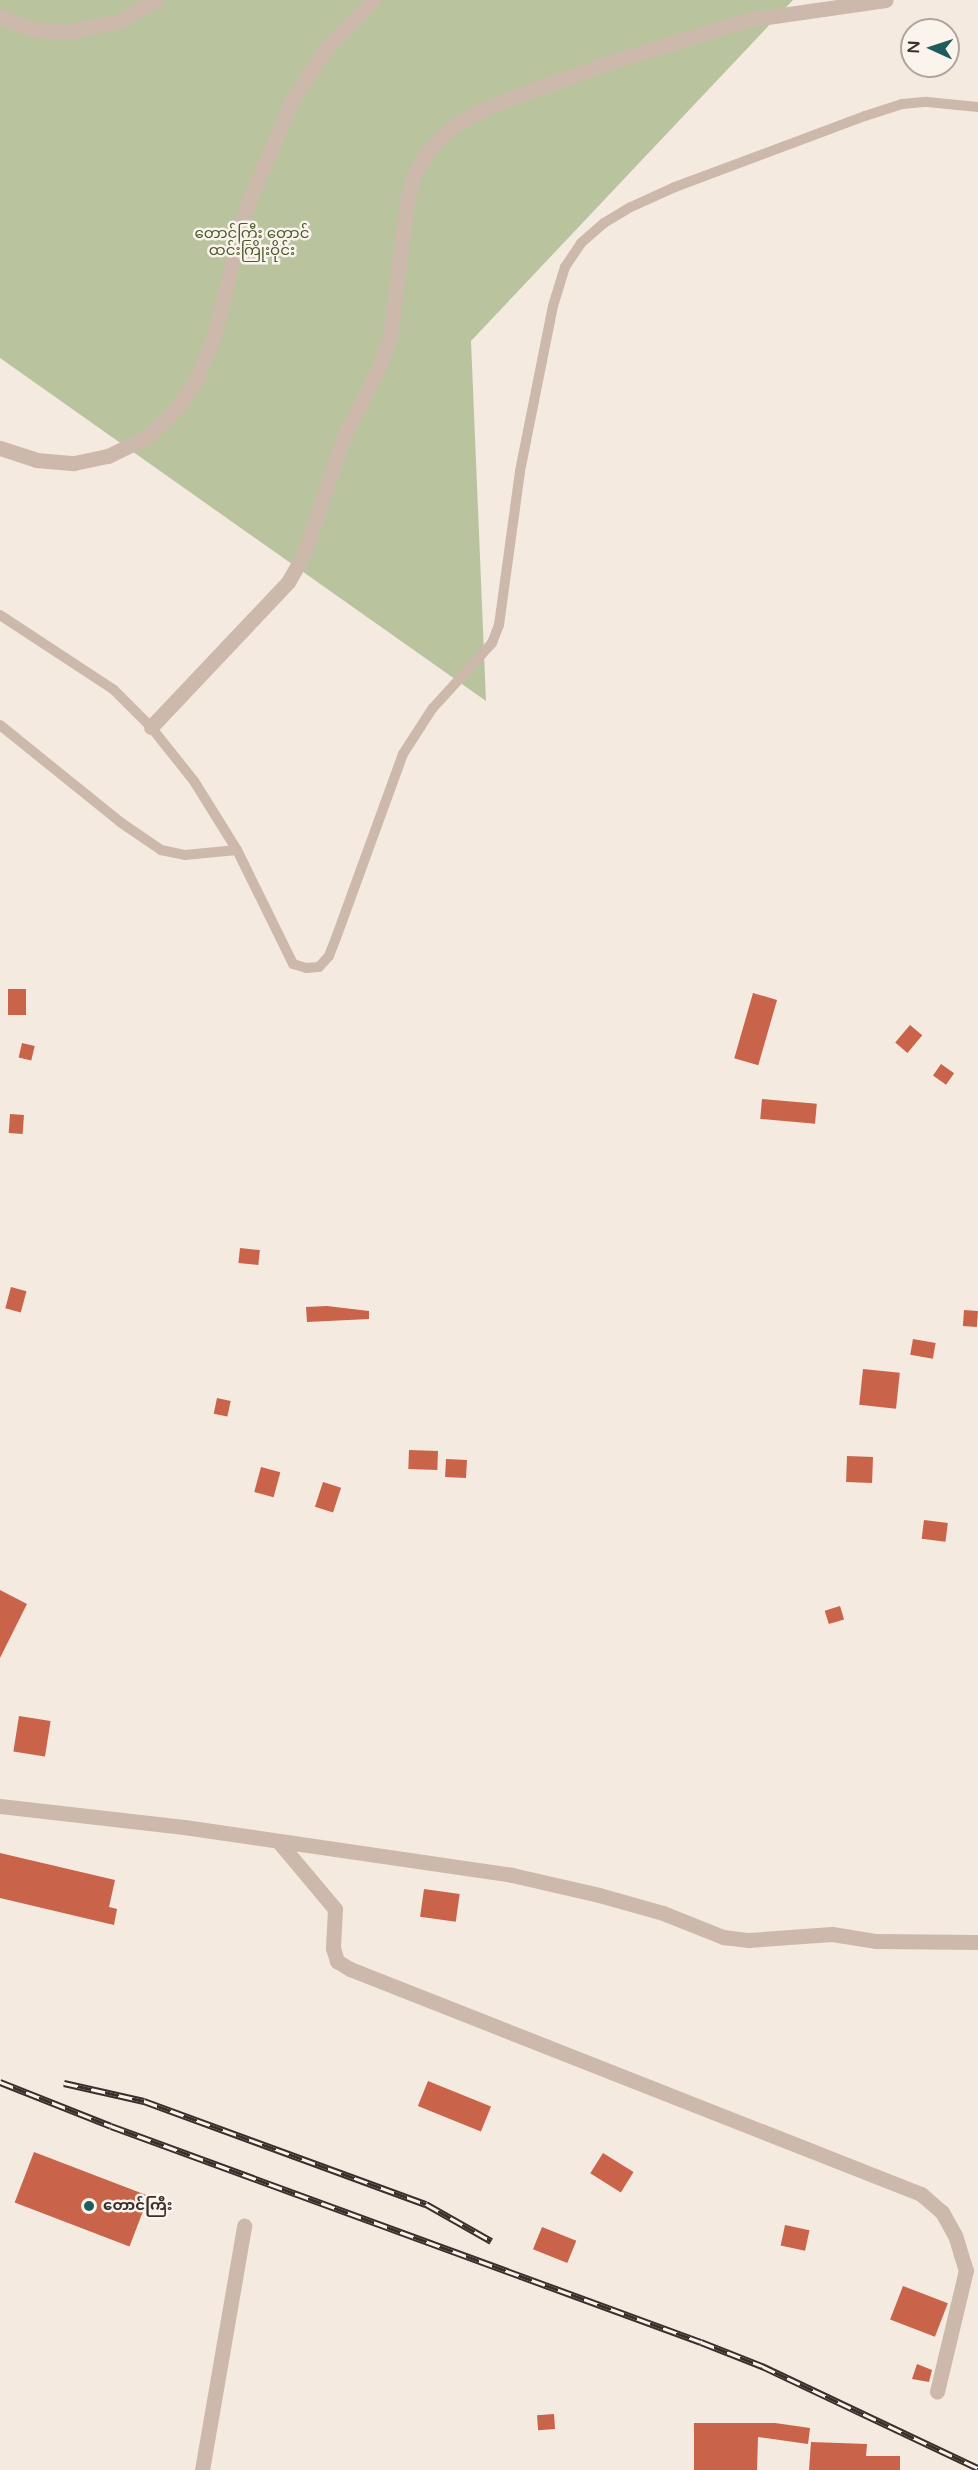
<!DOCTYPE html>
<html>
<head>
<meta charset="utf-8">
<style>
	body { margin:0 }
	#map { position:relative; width:978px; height:2470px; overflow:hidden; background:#f4eae0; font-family:"Varela Round","Noto Sans Myanmar",sans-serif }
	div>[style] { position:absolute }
	.green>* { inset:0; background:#b9c49f }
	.building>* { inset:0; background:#c96349; transform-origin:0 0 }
	.service>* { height:10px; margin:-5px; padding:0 5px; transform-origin:5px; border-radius:5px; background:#cdb9ab }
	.minor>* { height:15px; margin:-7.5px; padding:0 7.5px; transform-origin:7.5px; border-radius:7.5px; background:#cdb9ab }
	.rail>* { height:7px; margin-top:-3.5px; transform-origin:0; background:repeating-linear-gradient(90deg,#fbf4ed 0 14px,#3b2f2a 0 28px); box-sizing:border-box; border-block:2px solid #3b2f2a }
	.dots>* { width:16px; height:16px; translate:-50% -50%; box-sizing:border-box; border:3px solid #fbf4ed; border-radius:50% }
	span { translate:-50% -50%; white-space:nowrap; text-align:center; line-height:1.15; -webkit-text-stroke:5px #fbf4ed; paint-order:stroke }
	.park-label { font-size:15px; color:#4b5a2d }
	.poi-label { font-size:15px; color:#3b2f2a; font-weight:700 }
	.left { translate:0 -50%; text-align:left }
	.north { position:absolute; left:900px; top:18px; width:60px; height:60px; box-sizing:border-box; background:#fbf4ed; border:2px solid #aea59f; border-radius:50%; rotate:273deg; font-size:16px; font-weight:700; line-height:24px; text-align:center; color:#3b2f2a }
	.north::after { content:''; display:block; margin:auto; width:21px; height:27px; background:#1e5c5e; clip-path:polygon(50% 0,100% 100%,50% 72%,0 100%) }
</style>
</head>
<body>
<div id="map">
	<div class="green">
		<div style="clip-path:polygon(0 0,793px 0,471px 341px,486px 701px,0 358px)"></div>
	</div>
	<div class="building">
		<div style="left:8px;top:989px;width:18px;height:26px"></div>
		<div style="left:753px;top:993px;width:25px;height:68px;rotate:16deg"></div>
		<div style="left:910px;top:1025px;width:16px;height:23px;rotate:40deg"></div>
		<div style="left:22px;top:1043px;width:13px;height:15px;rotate:13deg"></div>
		<div style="left:941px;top:1064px;width:16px;height:14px;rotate:35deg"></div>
		<div style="left:762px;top:1099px;width:55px;height:20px;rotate:5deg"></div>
		<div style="left:10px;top:1114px;width:14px;height:19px;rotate:4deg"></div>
		<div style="left:240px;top:1248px;width:20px;height:15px;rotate:6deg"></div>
		<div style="left:11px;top:1287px;width:16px;height:22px;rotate:15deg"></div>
		<div style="clip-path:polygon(327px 1306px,369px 1311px,369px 1319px,307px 1322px,306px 1307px)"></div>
		<div style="left:964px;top:1310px;width:14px;height:16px;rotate:4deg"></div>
		<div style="left:913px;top:1339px;width:23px;height:16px;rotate:10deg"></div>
		<div style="left:863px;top:1369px;width:37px;height:36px;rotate:6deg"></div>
		<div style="left:217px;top:1398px;width:14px;height:16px;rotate:12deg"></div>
		<div style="left:409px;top:1450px;width:29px;height:19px;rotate:2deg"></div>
		<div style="left:847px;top:1456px;width:26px;height:26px;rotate:2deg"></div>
		<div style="left:446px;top:1459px;width:21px;height:18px;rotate:3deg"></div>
		<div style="left:261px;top:1467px;width:20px;height:26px;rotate:15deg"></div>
		<div style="left:323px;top:1482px;width:19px;height:26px;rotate:18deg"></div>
		<div style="left:924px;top:1520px;width:24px;height:19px;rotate:7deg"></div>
		<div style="clip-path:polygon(0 1590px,27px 1604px,0 1658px)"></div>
		<div style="left:840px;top:1606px;width:14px;height:16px;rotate:73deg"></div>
		<div style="left:19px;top:1716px;width:32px;height:36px;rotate:9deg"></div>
		<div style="clip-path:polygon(0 1853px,115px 1880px,109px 1907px,117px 1909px,114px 1925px,0 1898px)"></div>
		<div style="left:424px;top:1889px;width:36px;height:28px;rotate:8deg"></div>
		<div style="left:428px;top:2081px;width:68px;height:27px;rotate:22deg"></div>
		<div style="left:34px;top:2152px;width:123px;height:54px;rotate:21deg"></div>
		<div style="left:603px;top:2153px;width:36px;height:24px;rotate:32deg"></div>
		<div style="left:785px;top:2225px;width:25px;height:21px;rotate:12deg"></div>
		<div style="left:542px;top:2227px;width:37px;height:24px;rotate:22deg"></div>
		<div style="left:903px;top:2286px;width:48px;height:36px;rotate:21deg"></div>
		<div style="clip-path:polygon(917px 2364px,932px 2370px,929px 2382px,912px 2379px)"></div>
		<div style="left:554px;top:2414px;width:15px;height:17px;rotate:86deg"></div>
		<div style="clip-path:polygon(694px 2423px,775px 2423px,810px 2428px,808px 2444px,758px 2437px,757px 2470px,694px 2470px)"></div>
		<div style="clip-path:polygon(811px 2442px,867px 2444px,866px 2456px,900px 2456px,900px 2470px,809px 2470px)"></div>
	</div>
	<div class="service">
		<div style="left:0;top:615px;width:136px;rotate:33.3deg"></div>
		<div style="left:114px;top:690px;width:52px;rotate:45deg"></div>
		<div style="left:151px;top:727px;width:69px;rotate:51.5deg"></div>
		<div style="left:194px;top:781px;width:81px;rotate:58.1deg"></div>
		<div style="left:237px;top:850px;width:127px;rotate:63.8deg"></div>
		<div style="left:293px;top:964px;width:14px;rotate:17deg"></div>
		<div style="left:306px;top:968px;width:13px;rotate:-4deg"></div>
		<div style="left:319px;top:967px;width:15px;rotate:-48deg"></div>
		<div style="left:329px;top:956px;width:19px;rotate:-69deg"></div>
		<div style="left:336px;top:938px;width:196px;rotate:-70deg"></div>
		<div style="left:403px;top:754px;width:54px;rotate:-57.2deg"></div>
		<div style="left:432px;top:709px;width:89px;rotate:-47.7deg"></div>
		<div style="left:492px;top:643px;width:19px;rotate:-69deg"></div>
		<div style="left:499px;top:625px;width:155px;rotate:-82.2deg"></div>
		<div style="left:520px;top:471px;width:168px;rotate:-78.7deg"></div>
		<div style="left:553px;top:306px;width:41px;rotate:-72.9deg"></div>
		<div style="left:565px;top:267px;width:29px;rotate:-56deg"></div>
		<div style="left:581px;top:243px;width:30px;rotate:-41deg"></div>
		<div style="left:604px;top:223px;width:31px;rotate:-31deg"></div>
		<div style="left:631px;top:207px;width:48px;rotate:-24.4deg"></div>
		<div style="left:675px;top:187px;width:203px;rotate:-20.5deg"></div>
		<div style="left:865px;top:116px;width:39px;rotate:-18deg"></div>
		<div style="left:902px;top:104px;width:25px;rotate:-5deg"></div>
		<div style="left:927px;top:102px;width:51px;rotate:5.6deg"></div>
		<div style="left:0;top:725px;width:154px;rotate:38.9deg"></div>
		<div style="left:120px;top:822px;width:50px;rotate:34.3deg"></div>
		<div style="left:161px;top:850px;width:25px;rotate:12deg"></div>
		<div style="left:185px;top:855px;width:52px;rotate:-5.5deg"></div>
	</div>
	<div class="minor">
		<div style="left:0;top:17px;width:34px;rotate:21deg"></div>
		<div style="left:32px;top:29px;width:35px;rotate:5deg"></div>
		<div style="left:67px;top:32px;width:53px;rotate:-11.9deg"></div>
		<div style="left:119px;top:21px;width:43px;rotate:-29.6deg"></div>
		<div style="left:0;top:448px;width:38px;rotate:18deg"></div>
		<div style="left:36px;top:460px;width:38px;rotate:5deg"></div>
		<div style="left:74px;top:463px;width:35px;rotate:-12deg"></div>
		<div style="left:108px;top:456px;width:46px;rotate:-26deg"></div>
		<div style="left:149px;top:436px;width:40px;rotate:-45deg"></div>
		<div style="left:177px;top:408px;width:36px;rotate:-56deg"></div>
		<div style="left:197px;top:378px;width:45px;rotate:-68deg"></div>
		<div style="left:214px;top:336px;width:132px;rotate:-76deg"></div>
		<div style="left:246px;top:208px;width:117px;rotate:-66.9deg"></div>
		<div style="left:292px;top:100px;width:64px;rotate:-56.6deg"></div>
		<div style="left:327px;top:47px;width:66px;rotate:-45.6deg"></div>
		<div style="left:151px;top:727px;width:199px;rotate:-46.6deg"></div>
		<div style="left:288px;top:582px;width:32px;rotate:-60deg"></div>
		<div style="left:304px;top:554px;width:122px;rotate:-71.4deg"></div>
		<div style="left:343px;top:438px;width:80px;rotate:-63.1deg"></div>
		<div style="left:379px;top:367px;width:33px;rotate:-70deg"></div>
		<div style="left:390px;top:336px;width:135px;rotate:-82.8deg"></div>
		<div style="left:407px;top:202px;width:26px;rotate:-77deg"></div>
		<div style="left:413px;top:177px;width:32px;rotate:-60deg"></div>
		<div style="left:429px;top:149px;width:31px;rotate:-45deg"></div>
		<div style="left:451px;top:127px;width:42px;rotate:-28.4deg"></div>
		<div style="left:488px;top:107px;width:127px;rotate:-20.3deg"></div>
		<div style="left:607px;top:63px;width:146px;rotate:-17.1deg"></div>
		<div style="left:747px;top:20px;width:140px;rotate:-8.2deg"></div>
		<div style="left:0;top:1806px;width:185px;rotate:6.5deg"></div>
		<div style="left:184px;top:1827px;width:331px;rotate:8.3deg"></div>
		<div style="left:512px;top:1875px;width:89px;rotate:12.9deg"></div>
		<div style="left:599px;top:1895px;width:66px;rotate:15.7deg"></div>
		<div style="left:663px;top:1913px;width:65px;rotate:21.8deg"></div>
		<div style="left:723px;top:1937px;width:26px;rotate:7deg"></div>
		<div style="left:749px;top:1940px;width:83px;rotate:-4.1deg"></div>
		<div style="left:832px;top:1934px;width:45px;rotate:9deg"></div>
		<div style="left:876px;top:1941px;width:102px;rotate:0.6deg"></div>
		<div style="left:278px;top:1841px;width:89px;rotate:50deg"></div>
		<div style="left:335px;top:1909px;width:39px;rotate:93deg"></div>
		<div style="left:333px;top:1948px;width:14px;rotate:73deg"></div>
		<div style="left:337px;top:1961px;width:15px;rotate:32deg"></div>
		<div style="left:350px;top:1969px;width:614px;rotate:21.51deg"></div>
		<div style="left:921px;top:2194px;width:28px;rotate:41deg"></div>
		<div style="left:942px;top:2212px;width:26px;rotate:61deg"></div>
		<div style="left:955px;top:2235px;width:37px;rotate:73deg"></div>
		<div style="left:966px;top:2270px;width:125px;rotate:103.4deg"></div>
		<div style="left:202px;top:2470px;width:248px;rotate:-80.2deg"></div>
	</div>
	<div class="rail">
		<div style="left:0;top:2082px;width:119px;rotate:21.6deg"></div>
		<div style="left:111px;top:2126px;width:628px;rotate:20.11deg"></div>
		<div style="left:701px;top:2342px;width:66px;rotate:21.5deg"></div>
		<div style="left:762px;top:2366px;width:239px;rotate:25.3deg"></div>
		<div style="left:64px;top:2083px;width:82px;rotate:12.7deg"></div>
		<div style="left:144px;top:2101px;width:300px;rotate:20.1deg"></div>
		<div style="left:426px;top:2204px;width:75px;rotate:29.6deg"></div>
	</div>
	<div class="dots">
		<div style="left:89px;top:2206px;background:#1e5c5e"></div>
	</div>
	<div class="park-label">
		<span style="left:252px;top:242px">တောင်ကြီး တောင်<br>ထင်းကြိုးဝိုင်း</span>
	</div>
	<div class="poi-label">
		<span class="left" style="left:103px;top:2206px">တောင်ကြီး</span>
	</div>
	<div class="north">N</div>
</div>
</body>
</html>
